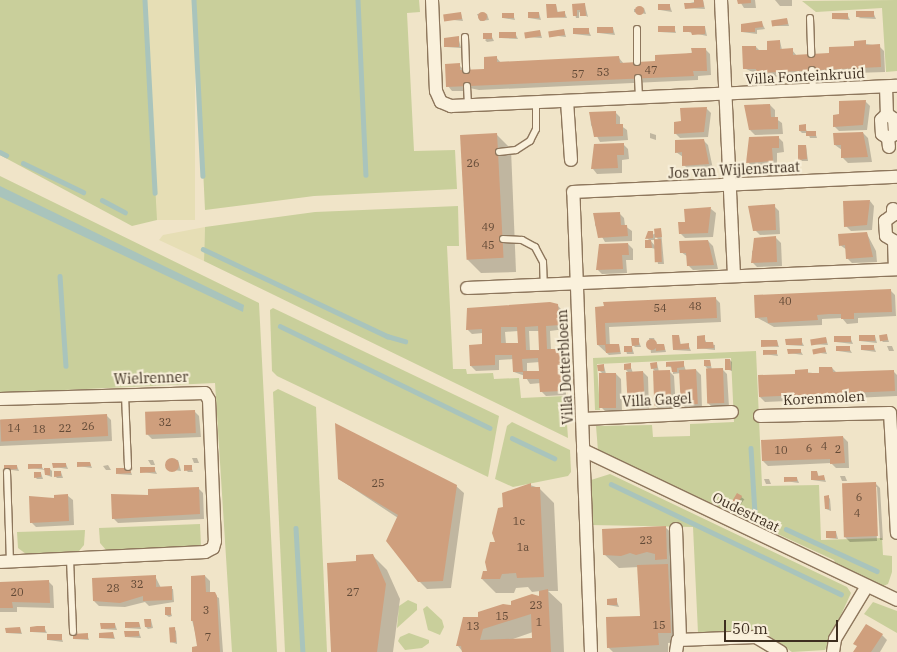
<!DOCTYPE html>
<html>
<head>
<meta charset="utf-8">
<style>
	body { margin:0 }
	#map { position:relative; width:897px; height:652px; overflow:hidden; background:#f0e4c8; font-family:"IBM Plex Serif",serif }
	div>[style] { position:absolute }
	.farmland>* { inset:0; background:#e6deb5; transform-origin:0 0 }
	.green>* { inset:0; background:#c9cf9b }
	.water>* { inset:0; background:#a9c4bc }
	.shadow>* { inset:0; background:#0003; transform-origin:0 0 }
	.stream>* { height:4.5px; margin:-2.25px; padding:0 2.25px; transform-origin:2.25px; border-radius:2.25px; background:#a9c4bc }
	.building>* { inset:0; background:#cf9f7d; transform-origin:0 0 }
	.round { border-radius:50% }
	.roads { filter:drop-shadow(1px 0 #8d765c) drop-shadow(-1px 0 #8d765c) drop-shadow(0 1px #8d765c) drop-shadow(0 -1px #8d765c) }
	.lane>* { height:6px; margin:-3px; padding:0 3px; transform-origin:3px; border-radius:3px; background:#faf1dc }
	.street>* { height:12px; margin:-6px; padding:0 6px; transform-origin:6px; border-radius:6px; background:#faf1dc }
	span { translate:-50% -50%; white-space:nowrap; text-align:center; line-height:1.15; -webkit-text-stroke:4.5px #f7eed8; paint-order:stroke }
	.number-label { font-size:11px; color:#624a37 }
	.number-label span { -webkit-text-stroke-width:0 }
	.street-label { font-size:14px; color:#3d2e20 }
	.scale { position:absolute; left:724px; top:620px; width:114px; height:22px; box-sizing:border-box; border:2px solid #3d2e20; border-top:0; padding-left:6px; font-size:15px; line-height:18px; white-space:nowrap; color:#3d2e20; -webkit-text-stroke:4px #f7eed8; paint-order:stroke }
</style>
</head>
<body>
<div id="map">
	<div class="farmland">
		<div style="left:145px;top:0;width:50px;height:220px"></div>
		<div style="clip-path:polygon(205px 227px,204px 261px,159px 240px,163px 235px)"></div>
	</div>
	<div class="green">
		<div style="clip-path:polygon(0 0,145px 0,157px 220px,132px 226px,0 155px)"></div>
		<div style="clip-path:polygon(195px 0,419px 0,420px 12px,407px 13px,414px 151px,455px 150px,457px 189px,314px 196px,205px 210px)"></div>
		<div style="clip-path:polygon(897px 0,897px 71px,886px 72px,882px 8px,816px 12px,802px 1px)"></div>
		<div style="clip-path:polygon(0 176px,259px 303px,277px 652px,232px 652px,215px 383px,0 393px)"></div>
		<div style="clip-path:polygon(458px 206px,459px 246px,447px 246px,453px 369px,466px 369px,467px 374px,493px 373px,494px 379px,519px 378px,521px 398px,565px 396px,568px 438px,204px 261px,205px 227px,315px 212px)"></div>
		<div style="clip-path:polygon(273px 308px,499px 416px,488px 477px,277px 376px,272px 371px,270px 310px)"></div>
		<div style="clip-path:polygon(756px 351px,762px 486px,819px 485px,821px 540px,882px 538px,883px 555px,892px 556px,892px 572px,888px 584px,881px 587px,836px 566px,834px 560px,598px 451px,596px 426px,652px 425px,653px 437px,690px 436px,690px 424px,734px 422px,731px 358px,597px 364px,600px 410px,595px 410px,593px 358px)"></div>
		<div style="clip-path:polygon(278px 389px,316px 407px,327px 652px,285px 652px,273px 392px)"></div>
		<div style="clip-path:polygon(512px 422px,570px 450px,571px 472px,568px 476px,513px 487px,495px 479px,507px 426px)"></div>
		<div style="clip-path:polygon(610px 474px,847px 587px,851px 593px,825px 650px,792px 652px,762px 631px,698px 633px,693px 527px,591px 525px,591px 480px)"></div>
		<div style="clip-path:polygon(200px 524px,201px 546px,114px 550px,106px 550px,100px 543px,99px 528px)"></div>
		<div style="clip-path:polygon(85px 530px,84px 545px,79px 551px,26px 554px,18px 548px,17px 532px)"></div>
		<div style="clip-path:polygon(408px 600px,417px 604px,417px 610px,397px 628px,399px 606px)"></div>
		<div style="clip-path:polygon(873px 602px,897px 611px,897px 633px,864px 614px)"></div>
		<div style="clip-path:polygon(427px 606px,442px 620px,444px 627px,440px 635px,428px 630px,423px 609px)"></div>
		<div style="clip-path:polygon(409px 633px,429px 640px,429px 643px,422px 648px,405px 650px,398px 641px,400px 637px)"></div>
	</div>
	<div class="water">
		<div style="clip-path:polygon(0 186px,244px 305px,243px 312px,0 197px)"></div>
	</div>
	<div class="shadow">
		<div style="clip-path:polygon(703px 0,705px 9px,686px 8px,686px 4px)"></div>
		<div style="clip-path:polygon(739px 0,755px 0,756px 8px,744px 8px)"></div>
		<div style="clip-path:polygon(775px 0,792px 0,792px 6px,780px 6px)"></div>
		<div style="clip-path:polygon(556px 5px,558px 13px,565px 13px,567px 18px,548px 17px)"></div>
		<div style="clip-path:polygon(573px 5px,585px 5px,588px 17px,579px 12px,579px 18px,576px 18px)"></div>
		<div style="clip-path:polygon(670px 6px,672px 12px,660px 10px)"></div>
		<div style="clip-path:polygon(644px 8px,646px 14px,634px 12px,634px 9px)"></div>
		<div style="clip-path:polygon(873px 12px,876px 19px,858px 18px)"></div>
		<div style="clip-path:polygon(539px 13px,541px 20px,529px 18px)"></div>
		<div style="clip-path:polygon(461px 14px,463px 21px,444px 19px)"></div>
		<div style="clip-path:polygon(477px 14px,487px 14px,489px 20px,480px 21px)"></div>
		<div style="clip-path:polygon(513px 14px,515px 20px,503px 18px)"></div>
		<div style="clip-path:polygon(847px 14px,850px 20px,833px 19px)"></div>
		<div style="clip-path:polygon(787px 19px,789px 26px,773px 26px)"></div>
		<div style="clip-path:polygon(762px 23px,765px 29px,757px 30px,757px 34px,742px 32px)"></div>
		<div style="clip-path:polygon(674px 27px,676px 33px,660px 32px)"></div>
		<div style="clip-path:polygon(705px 27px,707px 36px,684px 31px)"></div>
		<div style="clip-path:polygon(613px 28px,615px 35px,599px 33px)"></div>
		<div style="clip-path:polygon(588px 29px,591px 36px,574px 34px)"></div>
		<div style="clip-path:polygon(564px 30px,566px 37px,550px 35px)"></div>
		<div style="clip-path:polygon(540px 31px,542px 38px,525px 37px)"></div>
		<div style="clip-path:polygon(515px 33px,518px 39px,501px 38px)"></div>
		<div style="clip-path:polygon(491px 35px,494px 41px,487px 42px,485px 40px)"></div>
		<div style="clip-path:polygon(458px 37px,461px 48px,446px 47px)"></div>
		<div style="clip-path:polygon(780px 41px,782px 50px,792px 50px,797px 56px,830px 55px,855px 47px,855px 42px,879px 46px,884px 51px,885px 72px,823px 74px,821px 72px,811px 72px,811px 75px,763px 77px,744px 68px,756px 47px,760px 51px,769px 51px)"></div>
		<div style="clip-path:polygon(705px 49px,710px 54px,711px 75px,698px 76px,698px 80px,479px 90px,465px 87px,465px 91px,452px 91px,448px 86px,459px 65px,464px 70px,485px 70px,496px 57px,501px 63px,619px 58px,624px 64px,657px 62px)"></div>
		<div style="clip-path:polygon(865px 101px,870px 106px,867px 130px,839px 131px,834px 126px,841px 115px)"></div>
		<div style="clip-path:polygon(770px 105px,775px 110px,775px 118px,782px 123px,783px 134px,755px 135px,750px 130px)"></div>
		<div style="clip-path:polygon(706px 108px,711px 113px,708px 137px,680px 138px,675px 133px)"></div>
		<div style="clip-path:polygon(615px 112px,620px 117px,620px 125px,627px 130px,628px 140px,600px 142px,591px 125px,590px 113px)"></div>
		<div style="clip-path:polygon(805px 126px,807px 132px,815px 132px,817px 138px,810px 138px,808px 133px,802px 133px,800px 131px)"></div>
		<div style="clip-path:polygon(650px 133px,656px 135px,656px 140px,650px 138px)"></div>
		<div style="clip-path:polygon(863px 133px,868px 138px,872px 162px,848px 163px,843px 158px,842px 150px,835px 145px)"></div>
		<div style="clip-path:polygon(496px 134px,511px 149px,516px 272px,481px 273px,467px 259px)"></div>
		<div style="clip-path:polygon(778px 137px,783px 142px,784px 152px,777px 153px,777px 166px,752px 167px,748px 162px)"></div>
		<div style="clip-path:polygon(703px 140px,708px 145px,713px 169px,689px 170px,684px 165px,683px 157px,676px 152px)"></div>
		<div style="clip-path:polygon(623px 144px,628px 149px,629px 159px,622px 160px,622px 173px,597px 174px,593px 169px,595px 145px)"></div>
		<div style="clip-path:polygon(806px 146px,808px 161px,802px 161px,800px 159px)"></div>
		<div style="clip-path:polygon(870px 201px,874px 206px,872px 230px,851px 231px,846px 226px)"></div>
		<div style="clip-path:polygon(774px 206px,779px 211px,780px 234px,760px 235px,755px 230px)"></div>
		<div style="clip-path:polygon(711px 209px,716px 213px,713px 237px,685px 238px,680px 233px,686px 223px)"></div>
		<div style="clip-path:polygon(619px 213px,624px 218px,625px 226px,632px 231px,632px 241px,605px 242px,595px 225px,595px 214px)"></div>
		<div style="clip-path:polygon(evenodd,661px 230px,664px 264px,658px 264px,656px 249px,647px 247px,650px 241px,647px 238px,661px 230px,655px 236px,659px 240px,655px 246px,650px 240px,655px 240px,655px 236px)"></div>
		<div style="clip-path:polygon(867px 234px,876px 251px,877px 262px,852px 263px,847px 258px,847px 250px,840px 245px)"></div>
		<div style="clip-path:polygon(776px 238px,781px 243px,782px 266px,757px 267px,752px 262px,752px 251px)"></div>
		<div style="clip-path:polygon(708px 241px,713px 246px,718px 269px,693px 270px,688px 265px,688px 257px,681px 252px)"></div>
		<div style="clip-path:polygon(628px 244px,633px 249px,633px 260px,626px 260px,627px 273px,602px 274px,597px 269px)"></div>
		<div style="clip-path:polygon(890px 290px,895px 295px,896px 316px,858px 318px,858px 323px,847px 324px,842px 318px,822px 319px,822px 325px,774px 327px,756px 317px)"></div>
		<div style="clip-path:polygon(715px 298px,720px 303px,721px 322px,609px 327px,610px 346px,619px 345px,621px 354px,609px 355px,598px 345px,605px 307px)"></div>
		<div style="clip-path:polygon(evenodd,557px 305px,562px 310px,565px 329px,550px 331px,551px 350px,562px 350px,566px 355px,566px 395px,546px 396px,541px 391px,541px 383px,530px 384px,525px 376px,514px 372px,514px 359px,499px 360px,499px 370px,476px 371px,471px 366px,484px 345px,483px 333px,472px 334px,467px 329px,557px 305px,518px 331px,519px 344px,506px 344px,505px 332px,518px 331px,557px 305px,529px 331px,539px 331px,540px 351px,530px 351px,529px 331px,557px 305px,540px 362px,540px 372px,527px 372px,527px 363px,540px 362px)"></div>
		<div style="clip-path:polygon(679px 336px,681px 345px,688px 344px,691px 351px,674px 350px)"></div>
		<div style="clip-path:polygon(875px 336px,877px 343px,860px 341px)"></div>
		<div style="clip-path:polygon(887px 336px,889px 342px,883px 342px,881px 340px)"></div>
		<div style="clip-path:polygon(704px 337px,707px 344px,715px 345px,715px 350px,698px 348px)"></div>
		<div style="clip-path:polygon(850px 337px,853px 344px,836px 342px)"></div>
		<div style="clip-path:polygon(649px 338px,654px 338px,657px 346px,664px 345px,666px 352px,651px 353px)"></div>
		<div style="clip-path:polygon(826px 338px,828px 345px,811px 344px)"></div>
		<div style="clip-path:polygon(638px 339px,641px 347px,632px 347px,634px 354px,627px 354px,625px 347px,635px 347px,633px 345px)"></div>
		<div style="clip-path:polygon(801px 340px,804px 346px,787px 345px)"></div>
		<div style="clip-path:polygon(777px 341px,779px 347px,762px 346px)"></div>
		<div style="clip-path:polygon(887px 346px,892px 346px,894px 351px,889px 351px)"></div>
		<div style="clip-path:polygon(874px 347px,876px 352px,862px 350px)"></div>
		<div style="clip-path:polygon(849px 348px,852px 353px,838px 351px)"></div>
		<div style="clip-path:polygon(825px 349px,827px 354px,813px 352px)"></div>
		<div style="clip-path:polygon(800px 350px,803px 355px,789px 353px)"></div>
		<div style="clip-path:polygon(776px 351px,778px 356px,764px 354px)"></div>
		<div style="clip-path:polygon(730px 360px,732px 362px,732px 371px,726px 369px)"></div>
		<div style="clip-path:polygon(710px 361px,712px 370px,722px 369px,727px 374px,729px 407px,713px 408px,708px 403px,709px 370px,705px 366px)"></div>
		<div style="clip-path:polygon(683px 362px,686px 371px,696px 370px,701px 375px,702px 409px,687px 409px,682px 404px,681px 373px,673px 374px,673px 368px,667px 366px)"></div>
		<div style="clip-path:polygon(657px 363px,659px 372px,669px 371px,674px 376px,676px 410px,660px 410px,655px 405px,656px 372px,652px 368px)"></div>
		<div style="clip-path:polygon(630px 365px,633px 373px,643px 372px,648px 377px,649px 411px,634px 412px,629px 407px,629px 373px,625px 369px)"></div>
		<div style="clip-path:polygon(604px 366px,606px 374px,616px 374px,621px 379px,622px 412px,607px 413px,602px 408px,603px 374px,599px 370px)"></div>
		<div style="clip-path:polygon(832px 368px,837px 373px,893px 371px,897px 375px,897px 396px,765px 402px,760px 397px,796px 375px,796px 371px,821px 374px)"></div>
		<div style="clip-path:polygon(194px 411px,199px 416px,201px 437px,152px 439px,147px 434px)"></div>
		<div style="clip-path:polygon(106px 415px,111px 420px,112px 441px,0 446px,0 420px)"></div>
		<div style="clip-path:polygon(843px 437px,848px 442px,849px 468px,836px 468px,831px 463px,768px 466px,763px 461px)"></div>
		<div style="clip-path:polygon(192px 458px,197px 458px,199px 463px,194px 463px)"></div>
		<div style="clip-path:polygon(148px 460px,153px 460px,155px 465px,151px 465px)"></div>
		<div style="clip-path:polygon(178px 460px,181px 471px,166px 469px,166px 461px)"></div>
		<div style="clip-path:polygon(90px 463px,92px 468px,78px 466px)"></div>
		<div style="clip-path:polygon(66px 464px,68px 469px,54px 467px)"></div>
		<div style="clip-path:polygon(41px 465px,43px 469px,50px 469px,52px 471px,52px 477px,46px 475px,46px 470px,30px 468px)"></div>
		<div style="clip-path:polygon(108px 465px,111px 470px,106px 470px,103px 466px)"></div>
		<div style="clip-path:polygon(17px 466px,19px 471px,5px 469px)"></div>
		<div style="clip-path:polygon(191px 466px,193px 472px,188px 472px,186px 470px)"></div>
		<div style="clip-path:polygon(154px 468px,157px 474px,142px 472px)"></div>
		<div style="clip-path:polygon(130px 469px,132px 475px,117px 474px)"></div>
		<div style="clip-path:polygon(61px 472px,63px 478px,57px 478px,55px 476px)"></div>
		<div style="clip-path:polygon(817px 472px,819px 477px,824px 477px,826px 482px,812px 480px)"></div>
		<div style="clip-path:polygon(41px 473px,43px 479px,37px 479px,35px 477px)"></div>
		<div style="clip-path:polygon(840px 476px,845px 476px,847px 481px,842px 481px)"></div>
		<div style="clip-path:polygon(797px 478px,799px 483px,785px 481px)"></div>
		<div style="clip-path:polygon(339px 479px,456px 486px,464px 493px,451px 588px,427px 589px,419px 581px,398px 518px)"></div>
		<div style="clip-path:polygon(764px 479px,769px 479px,771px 484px,766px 484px)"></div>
		<div style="clip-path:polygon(875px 483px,880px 488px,883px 540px,880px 540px,877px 487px,875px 487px,877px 541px,850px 542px,845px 537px)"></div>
		<div style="clip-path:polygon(evenodd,530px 485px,539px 488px,554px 503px,558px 591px,548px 591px,562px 604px,564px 652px,463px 652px,458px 646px,464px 619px,479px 618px,541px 597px,540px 591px,532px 592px,528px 587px,516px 588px,514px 593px,496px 593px,482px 579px,489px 572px,504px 509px,530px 485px,533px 632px,534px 639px,513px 639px,533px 632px)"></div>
		<div style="clip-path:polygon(198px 488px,203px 493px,204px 519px,118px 523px,113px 518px,149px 496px)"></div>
		<div style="clip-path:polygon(68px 496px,73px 500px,74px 525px,36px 527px,31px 522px,55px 499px)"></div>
		<div style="clip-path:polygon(828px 496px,830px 499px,831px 511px,826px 509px)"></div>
		<div style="left:741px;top:497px;width:4px;height:12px;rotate:34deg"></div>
		<div style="clip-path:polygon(665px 527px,680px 541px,680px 642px,668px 643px,668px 652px,613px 652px,608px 647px,641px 617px,639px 567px,619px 568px,604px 554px)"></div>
		<div style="clip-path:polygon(836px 532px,838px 539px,827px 538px)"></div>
		<div style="clip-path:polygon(373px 556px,387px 570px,400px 599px,393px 652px,332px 652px,357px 562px)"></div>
		<div style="clip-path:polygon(155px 576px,161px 588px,173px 589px,174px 602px,149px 606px,145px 602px,125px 607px,99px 606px,94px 601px)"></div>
		<div style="clip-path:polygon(205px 576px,210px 581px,210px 593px,219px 598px,223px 652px,194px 652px,199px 648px,192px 620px)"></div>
		<div style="clip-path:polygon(48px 581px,53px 586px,54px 608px,17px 607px,17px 612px,0 612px,0 583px)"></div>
		<div style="clip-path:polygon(616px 599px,619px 607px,608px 605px)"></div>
		<div style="clip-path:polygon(170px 609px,172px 616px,169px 617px,166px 615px)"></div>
		<div style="clip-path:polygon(151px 620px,153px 628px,148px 629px,146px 627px)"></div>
		<div style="clip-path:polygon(139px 623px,141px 629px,126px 628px)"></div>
		<div style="clip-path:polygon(115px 624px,117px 630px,102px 629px)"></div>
		<div style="clip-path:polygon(44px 627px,47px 633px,32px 632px)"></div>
		<div style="clip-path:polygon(20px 628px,22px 634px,7px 633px)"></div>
		<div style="clip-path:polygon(174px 629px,176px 631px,177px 644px,171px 642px)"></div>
		<div style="clip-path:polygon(139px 632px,141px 638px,126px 637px)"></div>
		<div style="clip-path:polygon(113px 633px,115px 639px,100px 638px)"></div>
		<div style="clip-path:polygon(87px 634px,89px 640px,74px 639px)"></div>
		<div style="clip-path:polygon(882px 635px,887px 640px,880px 652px,855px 652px,858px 647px)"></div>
		<div style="clip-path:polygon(61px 636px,63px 642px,48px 640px)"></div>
	</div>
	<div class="stream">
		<div style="left:145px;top:0;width:193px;rotate:87deg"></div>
		<div style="left:194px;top:0;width:176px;rotate:87.1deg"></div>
		<div style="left:358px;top:0;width:175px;rotate:87.4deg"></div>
		<div style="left:0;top:152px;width:7px;rotate:27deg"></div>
		<div style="left:23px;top:163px;width:67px;rotate:25.8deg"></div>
		<div style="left:102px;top:200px;width:26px;rotate:28deg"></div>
		<div style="left:203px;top:249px;width:204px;rotate:25.3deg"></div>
		<div style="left:387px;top:336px;width:19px;rotate:16deg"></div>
		<div style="left:60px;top:276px;width:90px;rotate:86.2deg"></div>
		<div style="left:280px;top:326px;width:233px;rotate:25.9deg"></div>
		<div style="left:512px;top:438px;width:47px;rotate:25.5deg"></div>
		<div style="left:751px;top:448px;width:66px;rotate:86.5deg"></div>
		<div style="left:755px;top:514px;width:18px;rotate:27deg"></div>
		<div style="left:611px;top:484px;width:255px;rotate:25.6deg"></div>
		<div style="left:296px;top:528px;width:124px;rotate:86.8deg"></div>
		<div style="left:786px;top:529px;width:100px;rotate:24.8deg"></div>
	</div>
	<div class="building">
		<div style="clip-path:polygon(694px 0,703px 0,704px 7px,685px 9px,684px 3px,694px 3px)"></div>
		<div style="clip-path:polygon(737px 0,751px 0,751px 3px,738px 4px)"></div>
		<div style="clip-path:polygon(585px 3px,586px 16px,580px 16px,580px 10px,577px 10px,577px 16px,573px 16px,572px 4px)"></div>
		<div style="clip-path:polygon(546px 4px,556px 4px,557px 12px,565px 11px,565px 17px,547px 18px)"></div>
		<div style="left:670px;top:4px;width:6px;height:12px;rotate:90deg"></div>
		<div class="round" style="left:634.5px;top:5.5px;width:9px;height:9px"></div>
		<div style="left:874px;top:11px;width:6px;height:18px;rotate:90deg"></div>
		<div class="round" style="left:477.5px;top:11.5px;width:9px;height:9px"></div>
		<div style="left:461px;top:12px;width:7px;height:18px;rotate:82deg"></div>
		<div style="left:528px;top:12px;width:11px;height:6px"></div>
		<div style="left:502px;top:13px;width:12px;height:5px"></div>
		<div style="left:848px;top:13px;width:6px;height:16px;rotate:90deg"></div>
		<div style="left:787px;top:18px;width:6px;height:16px;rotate:81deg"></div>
		<div style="clip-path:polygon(762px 21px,763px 27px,755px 28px,755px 32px,741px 32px,741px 24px)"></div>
		<div style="left:658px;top:26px;width:17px;height:6px"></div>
		<div style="clip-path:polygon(683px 26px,705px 26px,705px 34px,692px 35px,691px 32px,683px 32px)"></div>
		<div style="left:597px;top:27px;width:16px;height:6px"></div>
		<div style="left:589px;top:28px;width:6px;height:16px;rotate:90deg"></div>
		<div style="left:564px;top:29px;width:6px;height:16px;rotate:81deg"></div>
		<div style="left:540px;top:30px;width:6px;height:16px;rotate:81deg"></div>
		<div style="left:516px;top:32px;width:6px;height:17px;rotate:90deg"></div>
		<div style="left:492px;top:33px;width:6px;height:9px;rotate:90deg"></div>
		<div style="clip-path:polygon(459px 36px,459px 47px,444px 47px,444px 38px)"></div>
		<div style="clip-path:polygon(780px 40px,780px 49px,793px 48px,793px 55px,829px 53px,829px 47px,854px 46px,854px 41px,866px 40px,866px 45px,880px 44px,881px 67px,756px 73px,756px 69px,743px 69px,742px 46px,756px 46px,756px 50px,767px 50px,767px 41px)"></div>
		<div style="clip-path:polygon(691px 48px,706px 48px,707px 71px,693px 71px,694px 76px,446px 87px,445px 64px,460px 63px,460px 70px,484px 69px,484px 57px,497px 56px,497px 62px,619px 56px,620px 63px,655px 61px,655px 55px,692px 53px)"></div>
		<div style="clip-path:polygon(866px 100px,863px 125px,833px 127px,833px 115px,839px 114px,839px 101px)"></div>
		<div style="clip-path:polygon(770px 104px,771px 117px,778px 117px,778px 129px,749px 130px,744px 105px)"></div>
		<div style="clip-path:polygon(707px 107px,704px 132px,674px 134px,674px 122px,681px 121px,680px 108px)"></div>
		<div style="clip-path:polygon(616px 111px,616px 124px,623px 124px,623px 136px,594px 137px,589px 112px)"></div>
		<div style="clip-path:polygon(806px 124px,806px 131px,799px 131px,799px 125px)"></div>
		<div style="left:806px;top:131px;width:10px;height:5px"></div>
		<div style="clip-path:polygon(863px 132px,868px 157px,841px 158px,841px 145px,834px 145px,833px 133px)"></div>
		<div style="left:497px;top:133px;width:125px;height:37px;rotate:87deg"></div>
		<div style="clip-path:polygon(779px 136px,779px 148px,772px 148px,773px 161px,746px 163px,749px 137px)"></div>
		<div style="clip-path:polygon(704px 139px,709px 164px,682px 166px,682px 152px,675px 153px,675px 140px)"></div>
		<div style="clip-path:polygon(624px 143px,624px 155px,617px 155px,618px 168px,591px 169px,594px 144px)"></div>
		<div style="clip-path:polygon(798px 145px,806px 145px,807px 159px,798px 160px)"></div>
		<div style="clip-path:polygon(870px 200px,867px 225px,844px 227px,843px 201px)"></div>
		<div style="clip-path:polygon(775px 204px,776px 230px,753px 231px,748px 206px)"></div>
		<div style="clip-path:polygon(711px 207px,708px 233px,679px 234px,678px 222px,685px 222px,684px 209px)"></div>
		<div style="clip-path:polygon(620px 212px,621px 225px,627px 225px,628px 236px,598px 238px,593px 213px)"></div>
		<div style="left:661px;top:228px;width:9px;height:7px;rotate:84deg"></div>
		<div style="clip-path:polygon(648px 231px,653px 231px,653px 238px,645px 239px)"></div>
		<div style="clip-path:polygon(867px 232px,873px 257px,846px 259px,845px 245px,839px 246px,838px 234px)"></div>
		<div style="clip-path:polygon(776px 236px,777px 262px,751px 263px,754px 238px)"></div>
		<div style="left:661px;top:239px;width:23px;height:7px;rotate:88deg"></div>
		<div style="clip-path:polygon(645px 240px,651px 240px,652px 248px,645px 248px)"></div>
		<div style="clip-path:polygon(708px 240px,714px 265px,687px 266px,686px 253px,680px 253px,679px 241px)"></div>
		<div style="clip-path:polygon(628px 243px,629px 255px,622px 255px,623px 269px,596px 270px,599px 244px)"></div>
		<div style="clip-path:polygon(891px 289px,892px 312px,854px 313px,854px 319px,841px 319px,841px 314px,829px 314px,817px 315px,818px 320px,768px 323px,767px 317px,755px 318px,754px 295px)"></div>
		<div style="clip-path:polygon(716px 297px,717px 318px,605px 323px,606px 344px,619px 344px,620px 352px,606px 353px,605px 345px,597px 345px,595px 307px,604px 306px,603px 302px)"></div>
		<div style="clip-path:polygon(evenodd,550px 302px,558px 304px,560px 325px,546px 326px,547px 349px,562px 349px,562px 391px,540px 392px,539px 379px,523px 379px,523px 372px,513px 372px,512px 355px,495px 355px,495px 365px,470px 366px,469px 345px,482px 344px,482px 329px,466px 330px,467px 308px,550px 302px,538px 326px,539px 350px,526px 350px,525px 327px,538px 326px,550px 302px,501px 327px,517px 327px,518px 343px,501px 343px,501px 327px,550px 302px,538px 358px,539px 371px,523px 371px,522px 359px,538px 358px)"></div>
		<div style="left:887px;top:334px;width:6px;height:8px;rotate:81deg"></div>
		<div style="clip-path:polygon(672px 335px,679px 335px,680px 344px,689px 343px,689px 349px,673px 350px)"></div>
		<div style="clip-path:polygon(705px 335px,705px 342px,713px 342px,714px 348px,697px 349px,697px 336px)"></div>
		<div style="left:875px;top:335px;width:6px;height:16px;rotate:90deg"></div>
		<div style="left:851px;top:336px;width:6px;height:17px;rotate:90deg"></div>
		<div style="left:826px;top:337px;width:6px;height:16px;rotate:81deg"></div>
		<div style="clip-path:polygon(631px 338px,639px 338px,639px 345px,632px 346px)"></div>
		<div style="clip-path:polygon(802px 338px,802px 345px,786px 345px,785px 339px)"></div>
		<div class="round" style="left:645.5px;top:338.5px;width:11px;height:11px"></div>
		<div style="clip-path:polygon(761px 340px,777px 340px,778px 346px,761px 347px)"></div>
		<div style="clip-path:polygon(656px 344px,664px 344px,665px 350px,656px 351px)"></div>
		<div style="left:874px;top:345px;width:5px;height:13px;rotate:90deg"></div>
		<div style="left:624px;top:346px;width:8px;height:6px"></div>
		<div style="left:850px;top:346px;width:5px;height:14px;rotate:90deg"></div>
		<div style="left:825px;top:347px;width:5px;height:13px;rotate:79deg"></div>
		<div style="clip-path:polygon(787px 349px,801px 349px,801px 353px,788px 354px)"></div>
		<div style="clip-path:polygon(763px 350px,777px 350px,777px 354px,763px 355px)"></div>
		<div style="clip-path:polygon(725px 359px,730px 359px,731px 370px,725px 370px)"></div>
		<div style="clip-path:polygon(704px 360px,710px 360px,711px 366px,704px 366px)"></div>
		<div style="clip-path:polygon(684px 361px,684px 367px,677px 368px,677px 372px,672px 372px,671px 366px,666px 367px,666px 362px)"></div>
		<div style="clip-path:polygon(657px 362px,657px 368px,651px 369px,650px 363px)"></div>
		<div style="clip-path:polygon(631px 363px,631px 369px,624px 370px,624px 364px)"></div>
		<div style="clip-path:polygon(604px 364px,604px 371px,598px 371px,597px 365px)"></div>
		<div style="clip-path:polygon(819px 367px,832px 367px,833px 372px,894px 370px,895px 391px,759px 397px,758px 375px,795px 374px,795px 370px,808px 369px,808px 373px,819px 373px)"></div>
		<div style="left:723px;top:368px;width:35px;height:17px;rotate:88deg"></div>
		<div style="left:696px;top:369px;width:35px;height:17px;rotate:87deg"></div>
		<div style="left:670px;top:370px;width:35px;height:17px;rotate:88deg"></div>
		<div style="left:643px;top:371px;width:35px;height:17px;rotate:87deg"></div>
		<div style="left:599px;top:373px;width:17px;height:35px"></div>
		<div style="left:195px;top:410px;width:23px;height:50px;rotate:88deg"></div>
		<div style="left:107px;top:414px;width:22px;height:107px;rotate:87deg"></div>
		<div style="clip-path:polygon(335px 423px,457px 485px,443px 581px,418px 582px,386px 541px,398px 515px,338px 479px)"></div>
		<div style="clip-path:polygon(843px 436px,845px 463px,830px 464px,830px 459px,762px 461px,761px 440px)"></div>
		<div class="round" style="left:165px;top:458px;width:14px;height:14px"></div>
		<div style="clip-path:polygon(77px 462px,90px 462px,91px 466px,77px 467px)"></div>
		<div style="clip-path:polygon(52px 463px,66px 463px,66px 467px,53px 468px)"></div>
		<div style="clip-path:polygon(28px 464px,42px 464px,42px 468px,28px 469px)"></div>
		<div style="clip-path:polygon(4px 465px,17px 465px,17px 469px,4px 470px)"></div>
		<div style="clip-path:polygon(184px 465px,192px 465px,192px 470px,184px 471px)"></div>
		<div style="clip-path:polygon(140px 467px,155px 467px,155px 472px,140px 473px)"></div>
		<div style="clip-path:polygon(44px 468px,50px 468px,50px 475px,45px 475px)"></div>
		<div style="clip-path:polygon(116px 468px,130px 468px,131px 473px,116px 474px)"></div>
		<div style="clip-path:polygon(54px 471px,61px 471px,61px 476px,54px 477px)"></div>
		<div style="clip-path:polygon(811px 471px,817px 471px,818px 476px,824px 475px,825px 480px,811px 480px)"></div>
		<div style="clip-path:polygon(34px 472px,41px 472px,41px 477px,34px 478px)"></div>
		<div style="clip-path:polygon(784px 477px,797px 477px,797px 481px,784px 482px)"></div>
		<div style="left:876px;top:482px;width:54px;height:34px;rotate:88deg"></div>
		<div style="clip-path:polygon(531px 483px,531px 487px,540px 487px,544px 577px,517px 578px,516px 573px,502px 574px,500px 579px,481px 579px,483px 571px,487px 571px,485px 562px,490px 542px,495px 542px,492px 533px,498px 508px,503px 507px,502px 493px)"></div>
		<div style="clip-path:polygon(199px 487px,200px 514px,112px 519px,111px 494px,148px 495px,148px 489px)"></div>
		<div style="left:737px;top:493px;width:6px;height:14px;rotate:31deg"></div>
		<div style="clip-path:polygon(68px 494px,69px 521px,30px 523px,29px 496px,54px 498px,54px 495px)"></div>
		<div style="clip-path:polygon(829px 495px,829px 509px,825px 509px,824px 496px)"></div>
		<div style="clip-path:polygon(666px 526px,667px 559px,655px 560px,655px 554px,647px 552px,636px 555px,630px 553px,621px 556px,603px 555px,602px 529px)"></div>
		<div style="left:826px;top:531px;width:10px;height:7px"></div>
		<div style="clip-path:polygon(373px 554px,386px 584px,377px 652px,331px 652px,327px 563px,356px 561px,356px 555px)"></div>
		<div style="clip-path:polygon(668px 564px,671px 633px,658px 633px,659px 645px,607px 648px,606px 617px,640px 616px,637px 565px)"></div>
		<div style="clip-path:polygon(156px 575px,156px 587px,172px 586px,172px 600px,143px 601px,143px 596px,120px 603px,93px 601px,92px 578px)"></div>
		<div style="clip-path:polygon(205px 575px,206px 592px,215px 592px,217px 596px,220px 652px,192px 652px,192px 647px,197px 646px,193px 621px,191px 621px,191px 576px)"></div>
		<div style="clip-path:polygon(49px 580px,50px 603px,12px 602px,13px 608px,0 608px,0 582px)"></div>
		<div style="clip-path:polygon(evenodd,548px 589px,551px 652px,462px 652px,461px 646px,456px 646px,463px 617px,478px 617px,478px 612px,503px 604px,511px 605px,511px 601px,532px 594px,539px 596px,539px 591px,548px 589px,531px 614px,532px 638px,480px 640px,483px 629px,531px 614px)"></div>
		<div style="clip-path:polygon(617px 598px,617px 605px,607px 605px,607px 599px)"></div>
		<div style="left:171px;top:607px;width:8px;height:6px;rotate:90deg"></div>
		<div style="clip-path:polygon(144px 619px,151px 619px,151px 627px,145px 627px)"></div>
		<div style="clip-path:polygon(125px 622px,139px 622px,140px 627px,125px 628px)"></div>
		<div style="clip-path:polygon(100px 623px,115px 623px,115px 628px,101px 629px)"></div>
		<div style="clip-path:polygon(866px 624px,883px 634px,871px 652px,853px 652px,857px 646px,853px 644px)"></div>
		<div style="clip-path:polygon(37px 626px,45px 626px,45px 632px,30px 632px,30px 627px)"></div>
		<div style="clip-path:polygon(20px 627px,21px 633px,6px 633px,5px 628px)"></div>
		<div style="left:175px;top:627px;width:15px;height:6px;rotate:86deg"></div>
		<div style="clip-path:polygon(124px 631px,139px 631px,139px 636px,125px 637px)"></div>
		<div style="clip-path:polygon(113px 632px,114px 638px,99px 638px,99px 633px)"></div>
		<div style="clip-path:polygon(88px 633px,88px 639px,73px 639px,73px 634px)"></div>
		<div style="left:62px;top:634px;width:6px;height:15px;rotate:90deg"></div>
	</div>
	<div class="roads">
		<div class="lane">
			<div style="left:810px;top:18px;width:36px;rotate:88deg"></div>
			<div style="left:637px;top:29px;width:33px;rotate:90deg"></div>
			<div style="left:465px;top:37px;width:33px;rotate:88deg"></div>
			<div style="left:812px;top:70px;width:20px;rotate:87deg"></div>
			<div style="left:638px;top:78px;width:20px;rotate:87deg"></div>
			<div style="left:467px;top:86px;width:20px;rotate:87deg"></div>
			<div style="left:499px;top:152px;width:17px;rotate:-7deg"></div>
			<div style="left:516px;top:150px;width:17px;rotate:-33deg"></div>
			<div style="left:530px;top:141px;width:13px;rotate:-63deg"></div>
			<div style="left:536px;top:129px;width:27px;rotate:-90deg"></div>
			<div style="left:503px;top:239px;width:19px;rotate:3deg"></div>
			<div style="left:522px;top:240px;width:15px;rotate:28deg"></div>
			<div style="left:535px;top:247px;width:17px;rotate:62deg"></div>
			<div style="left:543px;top:262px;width:23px;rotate:88deg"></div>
			<div style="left:125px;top:395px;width:72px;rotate:87.6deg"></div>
			<div style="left:7px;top:472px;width:90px;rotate:88.1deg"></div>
			<div style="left:70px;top:559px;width:73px;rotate:87.6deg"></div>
		</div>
		<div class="street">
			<div style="left:432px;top:0;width:91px;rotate:87.5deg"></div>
			<div style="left:436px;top:91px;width:12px;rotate:66deg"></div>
			<div style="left:441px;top:102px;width:11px;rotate:22deg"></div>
			<div style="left:451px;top:106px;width:446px;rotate:-2.6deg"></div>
			<div style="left:721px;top:0;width:276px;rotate:87.3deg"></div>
			<div style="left:886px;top:87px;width:27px;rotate:88deg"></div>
			<div style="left:887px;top:114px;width:8px;rotate:135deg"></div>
			<div style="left:881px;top:120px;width:14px;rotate:86deg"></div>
			<div style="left:882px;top:134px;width:7px;rotate:34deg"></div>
			<div style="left:888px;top:138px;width:9px;rotate:84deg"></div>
			<div style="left:567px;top:101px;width:59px;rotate:86.1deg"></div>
			<div style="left:887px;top:114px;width:9px;rotate:36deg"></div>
			<div style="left:894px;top:119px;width:15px;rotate:86deg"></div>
			<div style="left:895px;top:134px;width:8px;rotate:150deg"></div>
			<div style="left:893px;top:209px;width:6px;rotate:90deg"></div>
			<div style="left:893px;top:215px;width:10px;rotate:143deg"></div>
			<div style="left:885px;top:221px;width:15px;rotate:86deg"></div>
			<div style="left:886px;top:236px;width:9px;rotate:32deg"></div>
			<div style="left:894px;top:241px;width:28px;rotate:88deg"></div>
			<div style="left:467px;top:288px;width:430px;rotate:-2.5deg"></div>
			<div style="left:0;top:399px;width:205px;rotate:-1.7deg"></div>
			<div style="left:205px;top:393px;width:8px;rotate:60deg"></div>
			<div style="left:209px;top:400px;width:141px;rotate:87.6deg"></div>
			<div style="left:215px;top:541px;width:7px;rotate:106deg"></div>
			<div style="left:213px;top:548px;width:9px;rotate:153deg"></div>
			<div style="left:205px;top:552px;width:205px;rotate:177.2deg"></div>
			<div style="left:760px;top:416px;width:130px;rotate:-1.3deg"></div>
			<div style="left:890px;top:413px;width:120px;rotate:86.7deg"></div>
			<div style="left:583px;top:419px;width:149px;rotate:-2.7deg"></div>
			<div style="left:583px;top:450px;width:348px;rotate:25.5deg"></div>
			<div style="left:676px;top:529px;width:111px;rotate:87.9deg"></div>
			<div style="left:591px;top:652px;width:460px;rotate:-92.2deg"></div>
			<div style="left:573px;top:192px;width:324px;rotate:-2.7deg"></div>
			<div style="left:676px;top:652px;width:12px;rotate:-81deg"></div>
			<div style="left:678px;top:640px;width:78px;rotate:-2.2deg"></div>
			<div style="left:756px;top:637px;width:29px;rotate:31deg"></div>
			<div style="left:833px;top:652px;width:13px;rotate:-81deg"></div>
			<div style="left:835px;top:639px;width:62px;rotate:-58.9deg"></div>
		</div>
	</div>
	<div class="number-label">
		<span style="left:651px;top:70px">47</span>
		<span style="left:603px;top:72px">53</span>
		<span style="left:578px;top:74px">57</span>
		<span style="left:473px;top:163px">26</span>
		<span style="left:488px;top:227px">49</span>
		<span style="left:488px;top:245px">45</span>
		<span style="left:785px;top:301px">40</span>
		<span style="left:695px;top:306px">48</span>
		<span style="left:660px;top:308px">54</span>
		<span style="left:165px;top:422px">32</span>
		<span style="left:88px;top:426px">26</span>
		<span style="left:14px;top:428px">14</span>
		<span style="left:65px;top:428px">22</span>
		<span style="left:39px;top:429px">18</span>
		<span style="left:824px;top:446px">4</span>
		<span style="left:809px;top:448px">6</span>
		<span style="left:838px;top:449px">2</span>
		<span style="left:781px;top:450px">10</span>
		<span style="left:378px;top:483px">25</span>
		<span style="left:859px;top:497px">6</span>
		<span style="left:857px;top:513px">4</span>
		<span style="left:519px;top:521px">1c</span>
		<span style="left:646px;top:540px">23</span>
		<span style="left:523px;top:547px">1a</span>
		<span style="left:137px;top:584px">32</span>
		<span style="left:113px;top:588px">28</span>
		<span style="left:17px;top:592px">20</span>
		<span style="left:353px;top:592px">27</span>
		<span style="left:536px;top:605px">23</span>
		<span style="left:206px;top:610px">3</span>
		<span style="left:502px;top:616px">15</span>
		<span style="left:539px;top:622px">1</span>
		<span style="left:659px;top:625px">15</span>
		<span style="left:473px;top:626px">13</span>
		<span style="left:208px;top:637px">7</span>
	</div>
	<div class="street-label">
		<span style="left:805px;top:76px;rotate:-3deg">Villa Fonteinkruid</span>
		<span style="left:734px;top:170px;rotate:-3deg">Jos van Wijlenstraat</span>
		<span style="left:565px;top:367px;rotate:-93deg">Villa Dotterbloem</span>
		<span style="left:151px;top:378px;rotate:-2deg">Wielrenner</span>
		<span style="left:824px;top:398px;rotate:-3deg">Korenmolen</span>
		<span style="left:657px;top:400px;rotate:-3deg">Villa Gagel</span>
		<span style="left:746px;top:512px;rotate:26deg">Oudestraat</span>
	</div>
	<div class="scale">50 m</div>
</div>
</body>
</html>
